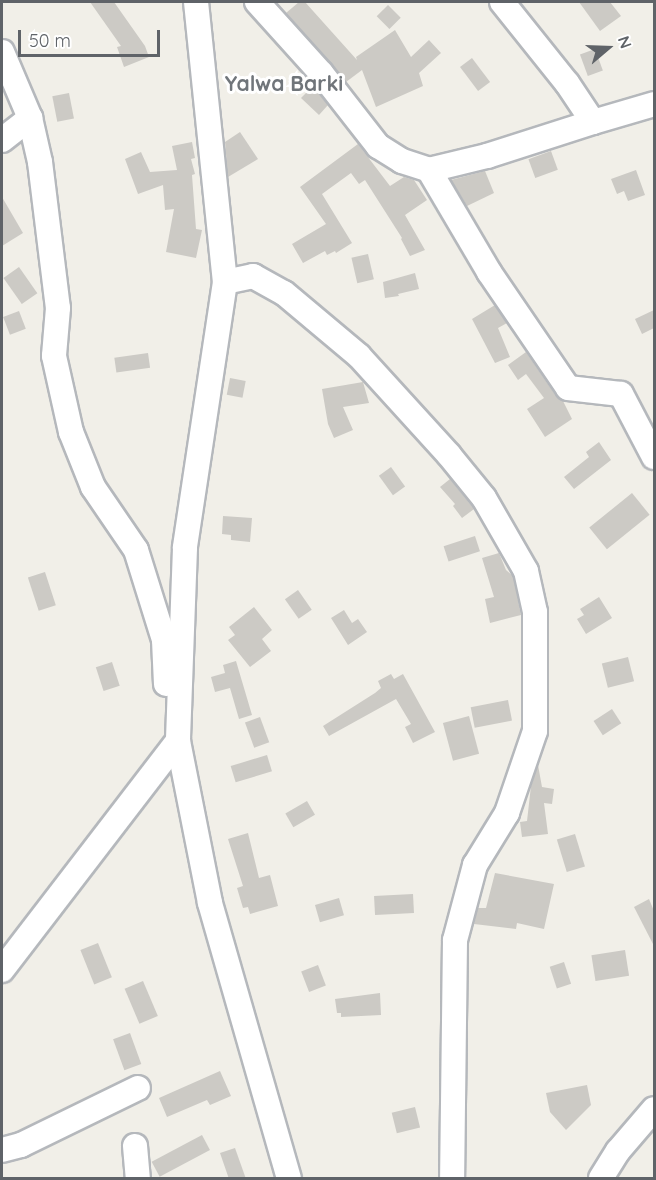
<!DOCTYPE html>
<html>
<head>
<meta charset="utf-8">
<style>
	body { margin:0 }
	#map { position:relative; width:656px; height:1180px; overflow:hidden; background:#f1efe8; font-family:Quicksand,sans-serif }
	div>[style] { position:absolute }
	.building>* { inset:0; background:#cccac5; transform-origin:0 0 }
	.roads { filter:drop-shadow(2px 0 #b5b8bc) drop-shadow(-2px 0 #b5b8bc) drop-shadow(0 2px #b5b8bc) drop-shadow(0 -2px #b5b8bc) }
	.minor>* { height:24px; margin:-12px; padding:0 12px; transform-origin:12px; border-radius:12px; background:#fff }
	span { translate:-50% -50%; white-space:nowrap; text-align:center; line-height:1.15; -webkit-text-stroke:6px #fff; paint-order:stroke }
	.quarter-label { font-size:21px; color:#70757a; font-weight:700 }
	.frame { position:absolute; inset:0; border:3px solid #5f6368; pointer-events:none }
	.north { position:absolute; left:578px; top:18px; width:60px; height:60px; -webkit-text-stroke:4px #fff; paint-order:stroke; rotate:71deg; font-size:16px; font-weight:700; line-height:24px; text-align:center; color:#5f6368 }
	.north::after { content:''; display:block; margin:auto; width:21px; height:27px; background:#5f6368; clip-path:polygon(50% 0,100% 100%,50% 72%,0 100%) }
	.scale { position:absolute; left:18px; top:30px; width:142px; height:27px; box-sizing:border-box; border:3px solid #5f6368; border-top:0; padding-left:8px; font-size:18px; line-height:21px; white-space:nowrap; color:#5f6368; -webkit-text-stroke:4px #fff; paint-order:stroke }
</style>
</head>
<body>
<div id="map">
	<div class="building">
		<div style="clip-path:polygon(90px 2px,114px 2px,145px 46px,149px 57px,124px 67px,117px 47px,121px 46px)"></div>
		<div style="clip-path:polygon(299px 2px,305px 2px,357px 60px,356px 57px,395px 30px,411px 57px,429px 40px,441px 53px,419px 73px,423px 86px,376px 107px,362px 70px,346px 82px,286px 13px)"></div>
		<div style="clip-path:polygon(579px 2px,610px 2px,621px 16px,600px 31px)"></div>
		<div style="left:388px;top:5px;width:18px;height:16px;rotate:45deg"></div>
		<div style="left:595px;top:49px;width:23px;height:16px;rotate:70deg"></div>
		<div style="left:472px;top:58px;width:30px;height:15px;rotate:53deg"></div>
		<div style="clip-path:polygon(313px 86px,328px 105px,319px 115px,301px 98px)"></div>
		<div style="left:69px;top:93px;width:26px;height:17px;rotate:79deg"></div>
		<div style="clip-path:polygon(240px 132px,258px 159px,228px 177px,225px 142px)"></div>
		<div style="clip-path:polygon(192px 142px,195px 158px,191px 159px,195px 174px,192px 175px,196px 229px,202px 230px,196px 258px,166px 252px,174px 209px,165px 210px,163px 185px,138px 194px,125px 159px,141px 152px,150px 172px,177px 170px,172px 146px)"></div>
		<div style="clip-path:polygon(358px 144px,390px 186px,404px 177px,414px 180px,427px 200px,405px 215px,425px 250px,410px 256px,401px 239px,402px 238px,365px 180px,359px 184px,351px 173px,322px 194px,352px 243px,336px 253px,335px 251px,327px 255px,325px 251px,303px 263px,292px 244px,326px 224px,300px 187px)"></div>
		<div style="left:551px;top:151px;width:20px;height:24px;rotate:70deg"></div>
		<div style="clip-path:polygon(636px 170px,645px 195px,628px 201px,624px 191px,617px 194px,611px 179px)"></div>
		<div style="clip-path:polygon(485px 171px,494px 193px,467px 206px,451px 180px)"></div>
		<div style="clip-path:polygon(2px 197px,23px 233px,2px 246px)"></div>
		<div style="left:368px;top:254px;width:26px;height:17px;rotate:77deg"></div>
		<div style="left:19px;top:267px;width:32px;height:19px;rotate:55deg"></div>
		<div style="clip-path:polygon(415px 273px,419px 289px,398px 294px,399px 296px,385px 298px,383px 282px)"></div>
		<div style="clip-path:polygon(495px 305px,507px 323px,498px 328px,510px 357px,495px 363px,472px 319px)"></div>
		<div style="clip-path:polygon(654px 310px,654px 328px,642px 334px,635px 319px)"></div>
		<div style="left:19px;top:311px;width:19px;height:17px;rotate:69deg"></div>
		<div style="clip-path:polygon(526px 352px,556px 396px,563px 401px,572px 419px,545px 437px,527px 409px,544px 398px,526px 374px,518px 380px,508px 365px)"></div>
		<div style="left:148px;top:353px;width:15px;height:34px;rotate:82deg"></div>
		<div style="left:230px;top:378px;width:16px;height:17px;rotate:11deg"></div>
		<div style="clip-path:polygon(363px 382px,369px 403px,343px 407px,353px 430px,334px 438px,328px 424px,322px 389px)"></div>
		<div style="clip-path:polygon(599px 442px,611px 460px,574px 489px,564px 477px,589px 457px,586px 452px)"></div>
		<div style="left:391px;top:467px;width:24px;height:15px;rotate:54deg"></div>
		<div style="clip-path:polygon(450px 479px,474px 509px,462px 518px,453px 506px,455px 504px,440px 487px)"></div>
		<div style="left:632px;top:493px;width:28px;height:55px;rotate:51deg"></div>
		<div style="clip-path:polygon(223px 516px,252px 518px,250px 542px,231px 540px,231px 535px,222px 534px)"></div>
		<div style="left:475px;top:536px;width:16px;height:33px;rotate:72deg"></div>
		<div style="clip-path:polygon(499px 553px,506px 570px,513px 576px,521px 615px,490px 623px,485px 599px,494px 597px,482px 558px)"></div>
		<div style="left:45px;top:572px;width:35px;height:18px;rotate:72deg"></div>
		<div style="left:298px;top:590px;width:24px;height:16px;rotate:55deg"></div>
		<div style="clip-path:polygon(599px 597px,612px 618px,586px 634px,577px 619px,584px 615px,580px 609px)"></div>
		<div style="clip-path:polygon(254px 607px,272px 630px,262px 639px,271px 651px,250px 667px,228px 640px,235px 635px,229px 627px)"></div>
		<div style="clip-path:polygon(344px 610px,352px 623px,358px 619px,367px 632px,348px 645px,331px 618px)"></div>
		<div style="left:628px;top:657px;width:25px;height:27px;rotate:76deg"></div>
		<div style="clip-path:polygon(236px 661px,252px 715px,239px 719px,230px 688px,215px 692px,211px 677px,225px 673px,223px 665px)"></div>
		<div style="left:112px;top:662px;width:25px;height:17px;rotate:72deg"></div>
		<div style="clip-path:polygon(391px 674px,394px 679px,403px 674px,435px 732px,413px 743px,405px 727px,411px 724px,396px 699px,329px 736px,323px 726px,375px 693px,381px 688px,378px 681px)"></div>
		<div style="left:508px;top:700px;width:21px;height:38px;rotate:79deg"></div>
		<div style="left:612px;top:709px;width:17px;height:22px;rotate:57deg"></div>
		<div style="left:469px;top:716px;width:39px;height:27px;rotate:75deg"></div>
		<div style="left:260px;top:717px;width:27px;height:16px;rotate:70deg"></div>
		<div style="left:267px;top:755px;width:17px;height:38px;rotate:73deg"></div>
		<div style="clip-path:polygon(538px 765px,542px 787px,554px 789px,552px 804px,544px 803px,548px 834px,522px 837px,520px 822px,527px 821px,531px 786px)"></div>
		<div style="left:307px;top:801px;width:16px;height:25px;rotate:60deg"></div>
		<div style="clip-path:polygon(248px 833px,259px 878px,270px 875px,278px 906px,250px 914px,248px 907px,243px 908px,237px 888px,243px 886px,228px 839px)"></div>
		<div style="left:575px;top:834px;width:34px;height:19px;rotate:73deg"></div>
		<div style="clip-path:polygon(495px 873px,554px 884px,544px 929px,517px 923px,516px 929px,474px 924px,478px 908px,486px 908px)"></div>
		<div style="left:413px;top:894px;width:19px;height:39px;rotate:87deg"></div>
		<div style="left:339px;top:898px;width:18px;height:25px;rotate:74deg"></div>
		<div style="clip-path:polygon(649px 899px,654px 911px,654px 946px,634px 907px)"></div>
		<div style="left:98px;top:943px;width:37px;height:19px;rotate:68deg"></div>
		<div style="left:625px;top:950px;width:26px;height:34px;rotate:81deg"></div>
		<div style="left:564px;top:962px;width:23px;height:15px;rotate:72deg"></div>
		<div style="left:318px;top:965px;width:22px;height:18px;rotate:69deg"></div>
		<div style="left:143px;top:981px;width:38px;height:20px;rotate:67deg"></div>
		<div style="clip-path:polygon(380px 993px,381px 1015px,341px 1017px,341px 1013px,337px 1013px,335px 999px)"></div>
		<div style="left:130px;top:1033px;width:33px;height:18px;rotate:70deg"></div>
		<div style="clip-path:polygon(220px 1071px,231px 1096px,210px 1105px,207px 1100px,167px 1117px,159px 1098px)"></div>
		<div style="clip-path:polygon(587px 1085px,591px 1105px,566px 1130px,550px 1112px,546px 1093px)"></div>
		<div style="left:415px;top:1107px;width:21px;height:24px;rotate:76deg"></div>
		<div style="left:202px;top:1135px;width:17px;height:57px;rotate:62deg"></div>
		<div style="clip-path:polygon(235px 1148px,246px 1179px,229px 1179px,220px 1153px)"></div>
	</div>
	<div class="roads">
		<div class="minor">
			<div style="left:196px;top:2px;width:281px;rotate:84.1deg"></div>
			<div style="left:225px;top:282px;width:269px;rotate:98.6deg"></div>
			<div style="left:185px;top:548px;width:193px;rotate:92.1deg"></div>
			<div style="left:178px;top:741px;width:165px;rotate:78.8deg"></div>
			<div style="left:210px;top:903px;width:286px;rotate:74deg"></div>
			<div style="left:257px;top:2px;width:96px;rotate:48deg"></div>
			<div style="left:321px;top:73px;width:93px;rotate:52deg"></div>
			<div style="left:378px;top:146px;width:28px;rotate:32deg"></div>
			<div style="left:402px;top:161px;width:28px;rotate:18deg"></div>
			<div style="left:429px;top:170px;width:60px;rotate:-13.6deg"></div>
			<div style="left:487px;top:156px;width:111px;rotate:-17.8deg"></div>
			<div style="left:502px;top:2px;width:104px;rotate:51.3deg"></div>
			<div style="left:567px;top:83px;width:47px;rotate:56.3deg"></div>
			<div style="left:593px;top:122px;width:64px;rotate:-16.4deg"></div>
			<div style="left:2px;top:52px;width:72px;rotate:67deg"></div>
			<div style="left:30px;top:118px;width:45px;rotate:77.2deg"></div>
			<div style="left:40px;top:162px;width:147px;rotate:83deg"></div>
			<div style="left:58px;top:308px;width:48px;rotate:94.8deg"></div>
			<div style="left:54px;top:356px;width:78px;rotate:77.4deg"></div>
			<div style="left:71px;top:432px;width:59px;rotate:68.2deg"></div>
			<div style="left:93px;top:487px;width:76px;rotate:55.7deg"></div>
			<div style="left:136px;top:550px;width:94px;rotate:72.7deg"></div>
			<div style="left:164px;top:640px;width:44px;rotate:87.4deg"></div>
			<div style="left:2px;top:140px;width:36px;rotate:-38deg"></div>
			<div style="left:429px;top:170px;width:118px;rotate:59.5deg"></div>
			<div style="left:489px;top:272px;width:140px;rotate:55.7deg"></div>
			<div style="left:568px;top:388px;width:53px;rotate:6.5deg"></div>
			<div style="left:621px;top:394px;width:71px;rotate:62.4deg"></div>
			<div style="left:225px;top:282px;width:29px;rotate:-12deg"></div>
			<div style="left:253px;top:276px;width:35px;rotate:29deg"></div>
			<div style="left:284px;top:293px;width:98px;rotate:40deg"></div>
			<div style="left:359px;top:356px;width:134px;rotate:47.7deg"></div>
			<div style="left:449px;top:455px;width:55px;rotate:50.9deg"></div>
			<div style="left:484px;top:498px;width:84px;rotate:60.1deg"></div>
			<div style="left:526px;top:571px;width:42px;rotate:77.6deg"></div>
			<div style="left:535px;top:612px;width:119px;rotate:90deg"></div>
			<div style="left:535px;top:731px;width:87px;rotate:108.9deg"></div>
			<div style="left:507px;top:813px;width:61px;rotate:121.6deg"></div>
			<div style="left:475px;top:865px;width:78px;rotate:104.9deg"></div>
			<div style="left:455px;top:940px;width:238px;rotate:90.7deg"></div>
			<div style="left:2px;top:970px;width:289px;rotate:-52.5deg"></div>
			<div style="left:135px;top:1146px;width:32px;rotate:85deg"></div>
			<div style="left:2px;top:1150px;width:20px;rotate:-15deg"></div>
			<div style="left:21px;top:1145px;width:130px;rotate:-26deg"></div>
			<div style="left:601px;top:1178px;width:32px;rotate:-58deg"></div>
			<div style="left:618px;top:1151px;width:55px;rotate:-49.4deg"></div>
		</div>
	</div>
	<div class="quarter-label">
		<span style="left:284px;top:83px">Yalwa Barki</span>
	</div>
	<div class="frame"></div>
	<div class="north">N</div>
	<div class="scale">50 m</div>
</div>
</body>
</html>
